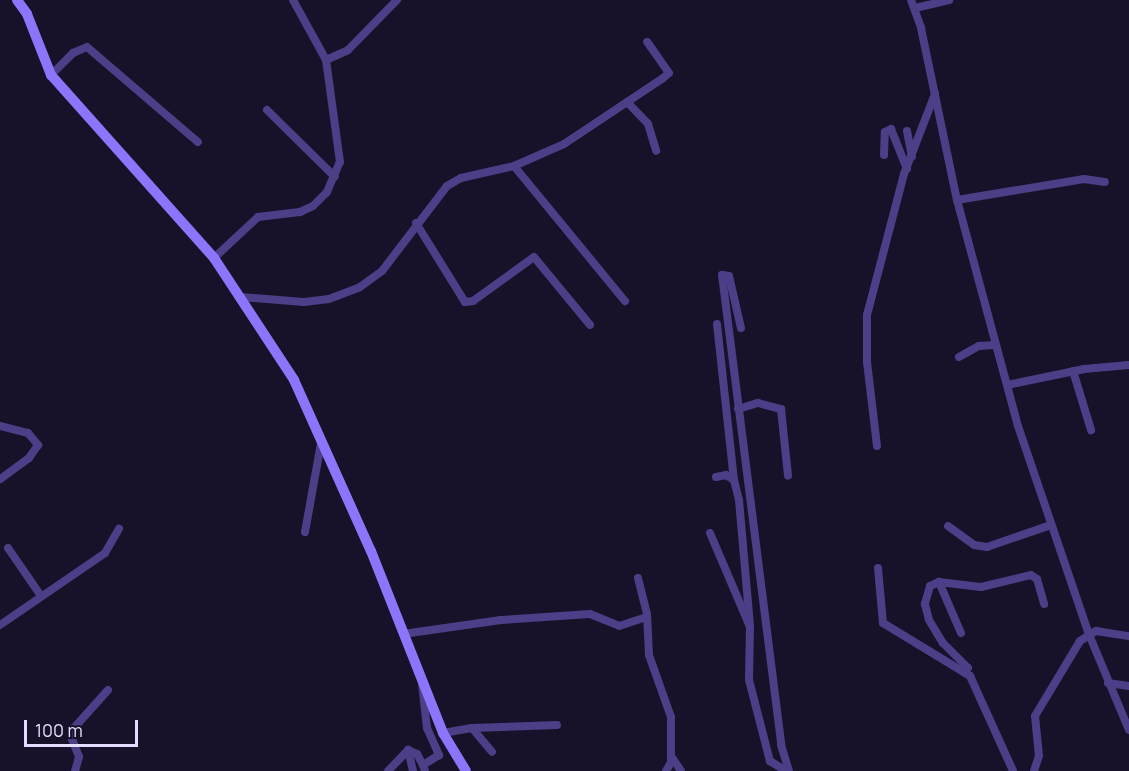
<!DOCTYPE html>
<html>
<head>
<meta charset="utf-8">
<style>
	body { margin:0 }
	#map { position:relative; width:1129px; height:771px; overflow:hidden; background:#191129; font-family:Manrope,sans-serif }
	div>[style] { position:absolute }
	.street>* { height:8px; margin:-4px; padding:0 4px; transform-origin:4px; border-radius:4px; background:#4c3e87 }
	.secondary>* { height:10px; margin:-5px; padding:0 5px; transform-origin:5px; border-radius:5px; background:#8d75fb }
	span { translate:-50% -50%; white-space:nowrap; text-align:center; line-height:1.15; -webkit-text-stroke:5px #191129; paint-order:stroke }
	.scale { position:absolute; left:24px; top:720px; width:114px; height:27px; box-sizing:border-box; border:3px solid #e4dbfe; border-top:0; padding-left:8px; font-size:18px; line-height:21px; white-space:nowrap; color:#e4dbfe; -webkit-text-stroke:4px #191129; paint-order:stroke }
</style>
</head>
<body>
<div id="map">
	<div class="street">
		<div style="left:911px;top:0;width:30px;rotate:70deg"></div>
		<div style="left:921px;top:28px;width:176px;rotate:78.2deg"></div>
		<div style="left:957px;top:200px;width:234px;rotate:74.9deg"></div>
		<div style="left:1018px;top:426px;width:218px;rotate:71.2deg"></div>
		<div style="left:1088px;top:632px;width:106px;rotate:67.3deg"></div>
		<div style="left:915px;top:8px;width:35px;rotate:-13deg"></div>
		<div style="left:326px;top:60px;width:24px;rotate:-24deg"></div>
		<div style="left:348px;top:50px;width:70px;rotate:-45.6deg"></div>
		<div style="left:51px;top:75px;width:31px;rotate:-45deg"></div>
		<div style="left:73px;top:53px;width:15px;rotate:-23deg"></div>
		<div style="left:87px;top:47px;width:146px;rotate:40.6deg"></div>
		<div style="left:627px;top:102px;width:30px;rotate:46deg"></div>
		<div style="left:648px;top:124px;width:28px;rotate:73deg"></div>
		<div style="left:267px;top:110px;width:95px;rotate:44.6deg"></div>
		<div style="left:907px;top:131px;width:26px;rotate:79deg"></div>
		<div style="left:884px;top:155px;width:23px;rotate:-88deg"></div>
		<div style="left:885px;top:132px;width:7px;rotate:-27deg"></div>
		<div style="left:891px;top:129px;width:43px;rotate:68.2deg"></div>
		<div style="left:514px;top:166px;width:175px;rotate:50.6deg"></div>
		<div style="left:957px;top:200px;width:129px;rotate:-9.4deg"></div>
		<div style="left:1084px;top:179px;width:21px;rotate:8deg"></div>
		<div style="left:416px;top:223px;width:93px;rotate:58.2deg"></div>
		<div style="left:465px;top:302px;width:8px;rotate:-7deg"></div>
		<div style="left:473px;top:301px;width:75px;rotate:-35.8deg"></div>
		<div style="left:534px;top:257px;width:88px;rotate:50.5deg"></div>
		<div style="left:214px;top:258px;width:60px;rotate:-43deg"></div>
		<div style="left:258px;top:217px;width:42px;rotate:-6.8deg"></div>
		<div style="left:300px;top:212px;width:14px;rotate:-25deg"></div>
		<div style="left:313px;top:206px;width:20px;rotate:-45deg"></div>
		<div style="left:327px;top:192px;width:33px;rotate:-67deg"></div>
		<div style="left:340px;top:162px;width:103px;rotate:-97.8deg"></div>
		<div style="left:326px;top:60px;width:68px;rotate:-118.8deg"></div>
		<div style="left:241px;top:297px;width:63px;rotate:4.5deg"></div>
		<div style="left:304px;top:302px;width:25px;rotate:-7deg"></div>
		<div style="left:329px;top:299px;width:33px;rotate:-21deg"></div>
		<div style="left:360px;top:287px;width:27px;rotate:-36deg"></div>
		<div style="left:382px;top:271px;width:107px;rotate:-52.6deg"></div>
		<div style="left:447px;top:186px;width:16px;rotate:-30deg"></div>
		<div style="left:461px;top:178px;width:54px;rotate:-12.8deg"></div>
		<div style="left:514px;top:166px;width:55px;rotate:-23.7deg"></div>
		<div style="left:564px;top:144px;width:118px;rotate:-33.6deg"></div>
		<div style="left:662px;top:79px;width:9px;rotate:-41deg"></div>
		<div style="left:669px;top:73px;width:38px;rotate:-125deg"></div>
		<div style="left:717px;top:324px;width:157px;rotate:83.8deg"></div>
		<div style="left:741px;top:328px;width:53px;rotate:-103deg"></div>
		<div style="left:729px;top:276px;width:7px;rotate:-172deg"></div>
		<div style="left:722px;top:275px;width:474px;rotate:82.8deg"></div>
		<div style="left:781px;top:745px;width:27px;rotate:73deg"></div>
		<div style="left:959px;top:357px;width:23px;rotate:-29deg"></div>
		<div style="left:979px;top:346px;width:15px;rotate:-4deg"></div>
		<div style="left:1073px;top:371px;width:62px;rotate:73deg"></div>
		<div style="left:1007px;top:385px;width:79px;rotate:-11.7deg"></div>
		<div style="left:1084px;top:369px;width:45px;rotate:-5.1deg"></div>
		<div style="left:738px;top:409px;width:21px;rotate:-17deg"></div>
		<div style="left:758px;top:403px;width:24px;rotate:15deg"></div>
		<div style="left:781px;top:409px;width:67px;rotate:84deg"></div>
		<div style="left:0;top:426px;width:29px;rotate:14deg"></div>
		<div style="left:28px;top:433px;width:16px;rotate:50deg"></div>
		<div style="left:38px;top:445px;width:16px;rotate:125deg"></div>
		<div style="left:29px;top:458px;width:36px;rotate:144deg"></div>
		<div style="left:877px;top:446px;width:85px;rotate:-96.8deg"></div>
		<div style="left:867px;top:362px;width:47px;rotate:-90deg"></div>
		<div style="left:867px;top:315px;width:146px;rotate:-75.3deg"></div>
		<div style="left:904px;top:174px;width:86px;rotate:-68.8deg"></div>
		<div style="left:716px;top:477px;width:10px;rotate:-11deg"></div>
		<div style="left:726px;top:475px;width:9px;rotate:32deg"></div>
		<div style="left:734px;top:480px;width:21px;rotate:76deg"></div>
		<div style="left:739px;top:500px;width:126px;rotate:85deg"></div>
		<div style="left:948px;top:526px;width:32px;rotate:36deg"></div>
		<div style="left:974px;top:545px;width:13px;rotate:9deg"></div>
		<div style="left:987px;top:547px;width:68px;rotate:-19deg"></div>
		<div style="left:305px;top:532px;width:90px;rotate:-79.8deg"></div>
		<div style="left:710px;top:533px;width:102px;rotate:66.9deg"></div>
		<div style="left:750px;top:627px;width:53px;rotate:91.1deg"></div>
		<div style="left:749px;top:680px;width:84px;rotate:75.5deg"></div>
		<div style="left:770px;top:761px;width:19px;rotate:32deg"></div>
		<div style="left:8px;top:548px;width:58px;rotate:55.5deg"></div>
		<div style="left:878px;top:568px;width:55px;rotate:84.8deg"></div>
		<div style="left:883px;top:623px;width:102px;rotate:31.3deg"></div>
		<div style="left:970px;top:676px;width:104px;rotate:65.6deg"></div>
		<div style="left:638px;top:578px;width:37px;rotate:76deg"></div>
		<div style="left:647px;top:614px;width:41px;rotate:87.2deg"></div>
		<div style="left:649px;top:655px;width:66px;rotate:70.5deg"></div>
		<div style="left:671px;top:717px;width:43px;rotate:90deg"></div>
		<div style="left:939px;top:582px;width:42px;rotate:6.8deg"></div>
		<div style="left:981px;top:587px;width:51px;rotate:-13.5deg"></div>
		<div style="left:1031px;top:575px;width:7px;rotate:34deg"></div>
		<div style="left:1037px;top:579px;width:26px;rotate:74deg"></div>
		<div style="left:0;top:625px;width:127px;rotate:-34.4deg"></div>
		<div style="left:105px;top:553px;width:28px;rotate:-60deg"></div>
		<div style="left:961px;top:633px;width:56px;rotate:-113.3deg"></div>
		<div style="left:939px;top:582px;width:10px;rotate:156deg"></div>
		<div style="left:930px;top:586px;width:19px;rotate:106deg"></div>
		<div style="left:925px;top:604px;width:16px;rotate:76deg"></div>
		<div style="left:929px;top:620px;width:27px;rotate:59deg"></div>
		<div style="left:943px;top:643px;width:35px;rotate:45deg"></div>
		<div style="left:968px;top:668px;width:6px;rotate:121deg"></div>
		<div style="left:403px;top:634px;width:99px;rotate:-8.1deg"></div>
		<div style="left:501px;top:620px;width:89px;rotate:-3.9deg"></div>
		<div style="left:590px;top:614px;width:31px;rotate:22deg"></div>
		<div style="left:619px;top:626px;width:29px;rotate:-18deg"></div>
		<div style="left:422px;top:683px;width:45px;rotate:83.7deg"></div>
		<div style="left:427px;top:728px;width:30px;rotate:66deg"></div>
		<div style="left:439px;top:755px;width:19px;rotate:148deg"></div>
		<div style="left:423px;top:765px;width:6px;rotate:72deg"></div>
		<div style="left:1108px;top:683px;width:21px;rotate:8deg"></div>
		<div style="left:472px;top:728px;width:85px;rotate:-2deg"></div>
		<div style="left:443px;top:733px;width:29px;rotate:-10deg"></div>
		<div style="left:472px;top:728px;width:31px;rotate:50deg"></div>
		<div style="left:75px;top:771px;width:15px;rotate:-74deg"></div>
		<div style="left:79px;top:757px;width:19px;rotate:-111deg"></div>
		<div style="left:72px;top:739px;width:11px;rotate:-80deg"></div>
		<div style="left:74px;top:728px;width:51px;rotate:-48.2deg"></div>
		<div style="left:388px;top:771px;width:29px;rotate:-46deg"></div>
		<div style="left:413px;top:771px;width:22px;rotate:-103deg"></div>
		<div style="left:408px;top:750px;width:10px;rotate:24deg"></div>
		<div style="left:417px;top:754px;width:13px;rotate:61deg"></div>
		<div style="left:666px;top:771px;width:14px;rotate:-60deg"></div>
		<div style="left:673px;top:759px;width:14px;rotate:56deg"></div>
		<div style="left:1034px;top:771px;width:16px;rotate:-72deg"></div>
		<div style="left:1039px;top:756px;width:40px;rotate:-95.7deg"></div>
		<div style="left:1035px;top:716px;width:87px;rotate:-59deg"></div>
		<div style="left:1080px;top:641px;width:19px;rotate:-32deg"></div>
		<div style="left:1096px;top:631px;width:33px;rotate:9deg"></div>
	</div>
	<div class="secondary">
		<div style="left:17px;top:0;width:17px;rotate:54deg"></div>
		<div style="left:27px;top:14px;width:66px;rotate:68.5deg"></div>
		<div style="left:51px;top:75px;width:245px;rotate:48.3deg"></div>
		<div style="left:214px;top:258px;width:146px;rotate:56.7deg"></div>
		<div style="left:294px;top:380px;width:188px;rotate:65.8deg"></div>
		<div style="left:371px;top:551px;width:196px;rotate:68.4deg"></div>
		<div style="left:443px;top:733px;width:44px;rotate:58.8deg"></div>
	</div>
	<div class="scale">100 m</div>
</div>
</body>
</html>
